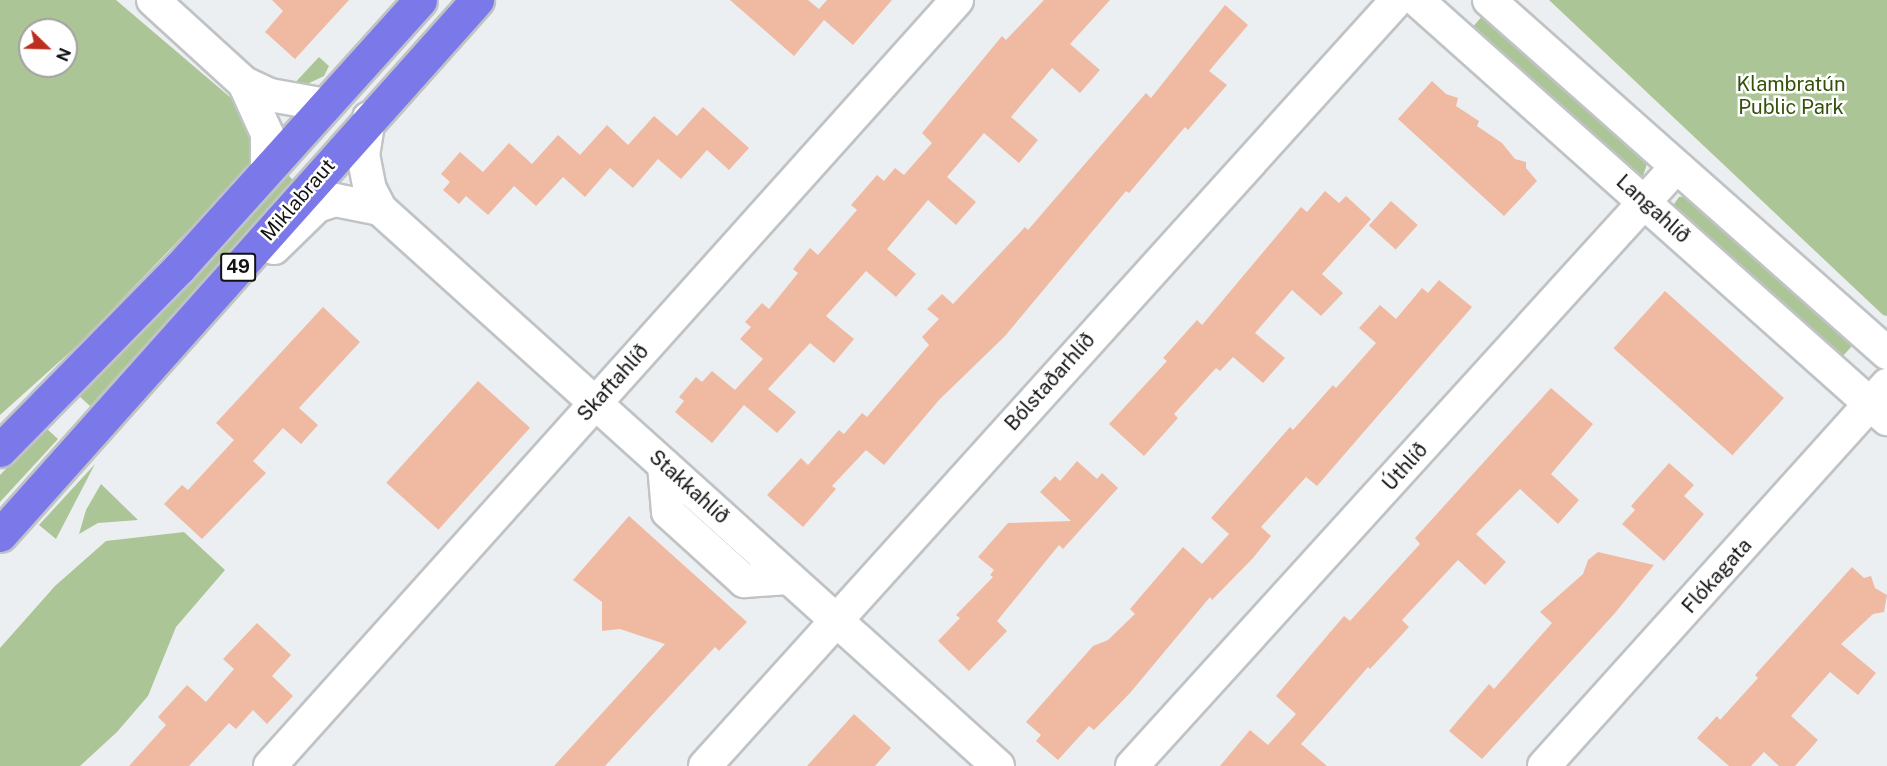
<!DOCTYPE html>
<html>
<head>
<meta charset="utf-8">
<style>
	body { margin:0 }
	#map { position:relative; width:1887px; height:766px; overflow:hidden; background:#eceff1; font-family:"Public Sans",sans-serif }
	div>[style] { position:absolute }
	.green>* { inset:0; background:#acc596 }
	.building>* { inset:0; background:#f0b9a1; transform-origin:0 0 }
	.roads { filter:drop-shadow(2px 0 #c0c3c5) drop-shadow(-2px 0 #c0c3c5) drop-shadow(0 2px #c0c3c5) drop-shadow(0 -2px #c0c3c5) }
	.minor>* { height:32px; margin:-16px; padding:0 16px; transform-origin:16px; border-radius:16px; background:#fff }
	.highway>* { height:33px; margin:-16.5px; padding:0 16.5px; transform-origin:16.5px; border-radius:16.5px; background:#7b78ea }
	span { translate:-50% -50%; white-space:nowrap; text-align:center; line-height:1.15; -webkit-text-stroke:5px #fff; paint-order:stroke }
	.shield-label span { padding:2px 4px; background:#fff; border:2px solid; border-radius:4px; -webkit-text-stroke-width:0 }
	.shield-label { font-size:18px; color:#121313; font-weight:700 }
	.park-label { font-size:20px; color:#345109 }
	.street-label { font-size:20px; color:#121313 }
	.north { position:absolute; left:18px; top:18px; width:60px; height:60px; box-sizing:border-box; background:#fff; border:2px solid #a0a1a1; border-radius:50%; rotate:113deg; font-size:16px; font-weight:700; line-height:24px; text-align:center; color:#121313 }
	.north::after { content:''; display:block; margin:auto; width:21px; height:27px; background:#bb2e20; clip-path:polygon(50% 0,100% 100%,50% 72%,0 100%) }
</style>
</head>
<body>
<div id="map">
	<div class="green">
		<div style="clip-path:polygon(evenodd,0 0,116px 0,244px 109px,251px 133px,253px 163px,79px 344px,0 415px,0 0,30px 30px,66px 30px,66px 66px,30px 66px,30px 30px)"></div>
		<div style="clip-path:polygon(1549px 0,1887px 0,1887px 316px,1883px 315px)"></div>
		<div style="clip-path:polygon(1484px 14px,1647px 164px,1642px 179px,1635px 179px,1471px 29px)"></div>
		<div style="clip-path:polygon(319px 57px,329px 66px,324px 76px,303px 86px,290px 88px)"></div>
		<div style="clip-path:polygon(286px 173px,293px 180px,90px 406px,78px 395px)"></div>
		<div style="clip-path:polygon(1688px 196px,1854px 344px,1840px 359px,1676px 211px,1674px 204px,1679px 197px)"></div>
		<div style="clip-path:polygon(46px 428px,58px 439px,0 502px,0 475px)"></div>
		<div style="clip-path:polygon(95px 464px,56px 539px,39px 525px)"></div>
		<div style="clip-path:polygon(101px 484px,138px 520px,98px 523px,79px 534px,86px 510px)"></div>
		<div style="clip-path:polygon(184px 532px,225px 570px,176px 627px,148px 696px,117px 732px,80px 766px,0 766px,0 648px,55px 586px,106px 541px)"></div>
	</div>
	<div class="building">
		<div style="clip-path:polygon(272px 0,349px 0,295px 59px,265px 32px,283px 11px)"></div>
		<div style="clip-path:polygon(730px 0,808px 0,819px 9px,827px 0,892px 0,853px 45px,824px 20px,794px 56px)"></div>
		<div style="clip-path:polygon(1044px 0,1110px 0,1070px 44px,1100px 70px,1080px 93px,1052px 68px,1011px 117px,1038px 140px,1019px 163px,984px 133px,947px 177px,976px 202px,956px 225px,928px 200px,887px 249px,916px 274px,896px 297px,866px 271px,826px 316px,854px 339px,834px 363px,810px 343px,768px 389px,796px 412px,777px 433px,744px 405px,712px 443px,675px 412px,684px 401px,679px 397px,696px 377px,702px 382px,712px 371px,735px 390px,763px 359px,740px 339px,751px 327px,745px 322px,762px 303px,769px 309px,798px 273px,793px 269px,810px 248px,818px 255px,857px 210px,851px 205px,877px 175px,884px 181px,895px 168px,904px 175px,932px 143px,922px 133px,1002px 36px,1006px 40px)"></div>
		<div style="clip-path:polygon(1225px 5px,1248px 25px,1209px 71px,1227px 85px,1188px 130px,1185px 127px,1129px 193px,1126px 191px,1005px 336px,939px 400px,884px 465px,866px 450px,832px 486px,836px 489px,803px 527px,767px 495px,801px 458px,808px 465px,839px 430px,844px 434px,862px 413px,867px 417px,929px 345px,922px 337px,939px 319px,927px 309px,942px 294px,953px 304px,1025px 227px,1028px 230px,1146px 93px,1151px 98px)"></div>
		<div style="clip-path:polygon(1432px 81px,1446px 94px,1458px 98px,1456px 106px,1479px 121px,1477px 126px,1502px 143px,1515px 159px,1526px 162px,1526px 168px,1537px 181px,1504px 216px,1398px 119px)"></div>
		<div style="clip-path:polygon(703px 107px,749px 148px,729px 170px,707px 150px,681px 179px,658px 159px,633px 188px,610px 168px,585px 197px,563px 177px,536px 206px,514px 186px,488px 215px,466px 196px,459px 204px,443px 190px,450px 182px,441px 174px,460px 152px,483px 172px,509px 143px,532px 164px,558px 135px,580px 155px,607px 125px,628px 145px,654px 116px,677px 136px)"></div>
		<div style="clip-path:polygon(1325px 191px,1339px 203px,1346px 196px,1371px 219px,1322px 274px,1343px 293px,1321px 316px,1292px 290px,1255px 333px,1285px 358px,1263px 383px,1233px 357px,1220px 371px,1216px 368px,1174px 414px,1178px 418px,1144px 456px,1109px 424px,1167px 361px,1163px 358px,1197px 320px,1202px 325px,1301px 207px,1307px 212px)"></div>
		<div style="left:1391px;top:201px;width:36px;height:33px;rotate:42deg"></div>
		<div style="clip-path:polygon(1439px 280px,1472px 307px,1317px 486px,1306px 477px,1261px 527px,1271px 536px,1253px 558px,1212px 600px,1210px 597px,1130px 693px,1094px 730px,1089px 726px,1058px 760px,1036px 741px,1041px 735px,1026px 722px,1093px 646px,1108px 640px,1135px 614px,1130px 609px,1183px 547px,1202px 564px,1229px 534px,1211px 518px,1290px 427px,1293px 430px,1333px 385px,1336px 388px,1376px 343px,1359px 328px,1380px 305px,1396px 319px,1422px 288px,1428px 293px)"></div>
		<div style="left:1665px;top:291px;width:160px;height:77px;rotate:42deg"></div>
		<div style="clip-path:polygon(323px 307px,360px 342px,299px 408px,318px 425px,301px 444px,283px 428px,253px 461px,266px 473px,202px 539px,164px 504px,182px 485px,188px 490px,234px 440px,216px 423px)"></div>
		<div style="left:478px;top:381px;width:70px;height:137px;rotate:42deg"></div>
		<div style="clip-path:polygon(1551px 388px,1593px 424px,1551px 474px,1579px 500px,1558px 524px,1520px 489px,1476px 534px,1506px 562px,1485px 585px,1458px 560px,1402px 620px,1409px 627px,1370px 669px,1368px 667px,1301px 744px,1327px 766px,1220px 766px,1250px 730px,1268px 745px,1296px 714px,1276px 696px,1344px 616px,1350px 621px,1399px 567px,1420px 544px,1415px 538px)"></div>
		<div style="clip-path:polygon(1077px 461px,1097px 479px,1102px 473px,1118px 488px,1063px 549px,1059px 545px,997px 621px,1007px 631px,969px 671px,938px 641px,960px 618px,956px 615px,993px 577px,990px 575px,994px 570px,978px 557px,1008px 523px,1071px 521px,1040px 492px,1055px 476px,1060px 481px)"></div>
		<div style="clip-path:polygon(1669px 463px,1694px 485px,1684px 496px,1704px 514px,1664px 561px,1622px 524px,1635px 510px,1631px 506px)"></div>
		<div style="clip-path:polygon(629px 516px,747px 622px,719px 651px,715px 647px,605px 766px,554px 766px,665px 644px,620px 629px,602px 631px,602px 602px,573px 580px)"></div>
		<div style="clip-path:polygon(1598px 552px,1654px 565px,1615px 613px,1482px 759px,1449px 731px,1489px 684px,1494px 689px,1552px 623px,1540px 612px,1583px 574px,1588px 560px)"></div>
		<div style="clip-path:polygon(1852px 567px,1864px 578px,1871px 576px,1875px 588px,1887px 595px,1884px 612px,1873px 614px,1841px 644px,1876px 673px,1858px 695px,1830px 672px,1791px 716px,1818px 740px,1795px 766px,1779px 766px,1764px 752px,1751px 766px,1729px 766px,1697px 738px,1717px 716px,1720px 720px,1758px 678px,1755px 675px)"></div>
		<div style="clip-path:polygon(257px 623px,291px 655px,272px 676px,293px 696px,267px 724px,253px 710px,236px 729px,229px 723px,189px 766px,129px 766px,166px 725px,158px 717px,187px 685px,206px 702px,234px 669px,223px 659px)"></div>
		<div style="clip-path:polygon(854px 714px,891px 748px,875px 766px,807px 766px)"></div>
	</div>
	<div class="roads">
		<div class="minor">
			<div style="left:153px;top:0;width:123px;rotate:42.4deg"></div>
			<div style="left:244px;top:83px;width:56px;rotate:65.7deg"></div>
			<div style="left:267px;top:134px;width:37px;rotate:90deg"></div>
			<div style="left:1417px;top:0;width:630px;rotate:41.72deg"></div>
			<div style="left:1489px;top:0;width:532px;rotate:41.57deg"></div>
			<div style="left:244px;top:83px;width:29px;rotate:25deg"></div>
			<div style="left:270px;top:95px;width:57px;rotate:10.1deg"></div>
			<div style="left:369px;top:118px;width:36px;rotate:99deg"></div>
			<div style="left:363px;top:154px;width:36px;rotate:79deg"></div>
			<div style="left:370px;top:189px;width:22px;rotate:63deg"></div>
			<div style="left:380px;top:209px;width:832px;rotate:42.03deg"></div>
			<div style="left:274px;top:248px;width:60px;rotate:-44.3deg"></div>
			<div style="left:317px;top:206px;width:19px;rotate:-18deg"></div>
			<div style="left:335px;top:200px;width:46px;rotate:11.3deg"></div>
			<div style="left:664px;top:465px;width:47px;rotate:85.1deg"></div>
			<div style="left:668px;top:512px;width:103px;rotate:42.2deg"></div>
			<div style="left:744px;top:581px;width:45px;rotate:-3.8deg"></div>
			<div style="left:270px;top:766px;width:1029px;rotate:-48.11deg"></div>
			<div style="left:705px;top:766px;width:1032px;rotate:-47.91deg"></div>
			<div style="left:1132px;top:766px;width:809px;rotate:-47.75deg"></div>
			<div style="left:1544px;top:766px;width:513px;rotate:-48deg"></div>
		</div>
		<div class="highway">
			<div style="left:0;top:450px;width:255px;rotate:-45.5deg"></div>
			<div style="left:179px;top:268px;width:360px;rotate:-48deg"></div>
			<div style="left:0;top:535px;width:717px;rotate:-48.28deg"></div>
		</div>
	</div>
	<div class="shield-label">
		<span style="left:238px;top:267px">49</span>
	</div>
	<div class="park-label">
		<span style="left:1791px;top:96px">Klambratún<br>Public Park</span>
	</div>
	<div class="street-label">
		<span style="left:298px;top:200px;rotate:-49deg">Miklabraut</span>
		<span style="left:1653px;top:209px;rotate:42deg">Langahlíð</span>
		<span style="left:1050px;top:382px;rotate:-48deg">Bólstaðarhlíð</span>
		<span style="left:613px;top:383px;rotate:-48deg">Skaftahlíð</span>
		<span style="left:1405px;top:467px;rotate:-48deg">Úthlíð</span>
		<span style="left:689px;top:487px;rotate:42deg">Stakkahlíð</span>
		<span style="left:1717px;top:576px;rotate:-48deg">Flókagata</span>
	</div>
	<div class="north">N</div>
</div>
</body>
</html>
